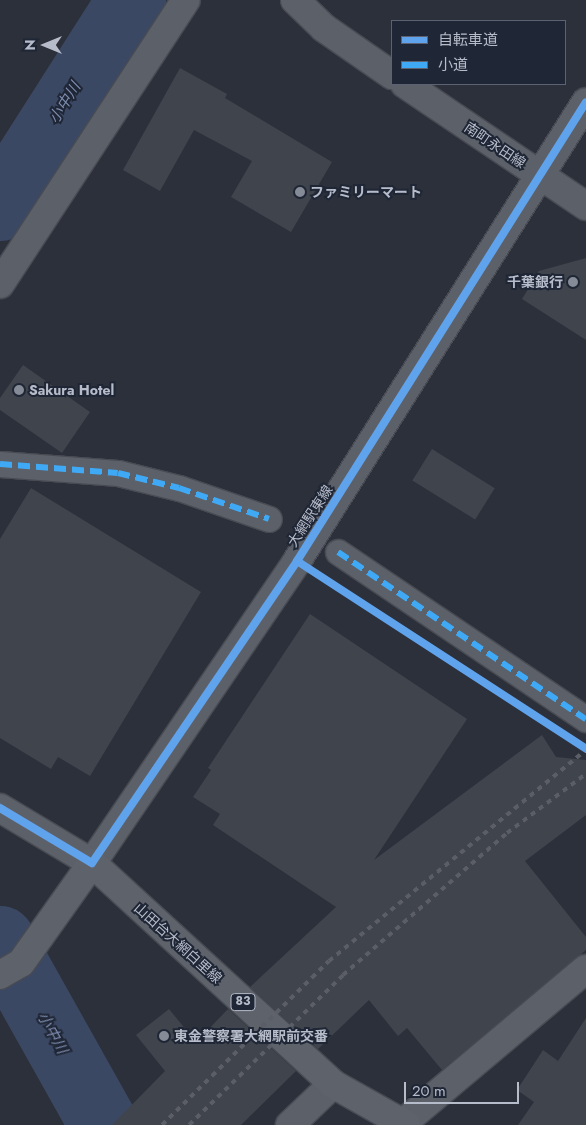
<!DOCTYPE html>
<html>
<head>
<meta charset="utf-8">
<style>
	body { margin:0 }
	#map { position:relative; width:586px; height:1125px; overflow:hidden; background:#2c303a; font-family:Jost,"Noto Sans JP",sans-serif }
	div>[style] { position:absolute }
	.river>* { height:69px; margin:-34.5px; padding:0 34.5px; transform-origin:34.5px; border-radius:34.5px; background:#3b4864 }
	.building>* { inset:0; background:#40444c; transform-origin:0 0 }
	.roads { filter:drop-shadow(1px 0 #484b53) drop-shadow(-1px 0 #484b53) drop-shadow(0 1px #484b53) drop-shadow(0 -1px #484b53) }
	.pedestrian>* { height:25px; margin:-12.5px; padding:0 12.5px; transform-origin:12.5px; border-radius:12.5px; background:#5c6068 }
	.minor>* { height:28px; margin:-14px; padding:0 14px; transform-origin:14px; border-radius:14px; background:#5c6068 }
	.tertiary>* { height:28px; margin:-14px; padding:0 14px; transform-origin:14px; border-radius:14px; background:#5c6068 }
	.primary>* { height:28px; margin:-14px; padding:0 14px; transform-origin:14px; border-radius:14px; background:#5e626a }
	.rail>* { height:4px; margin-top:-2px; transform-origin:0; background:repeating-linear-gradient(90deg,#5b5e66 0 5px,transparent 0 10px) }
	.quiet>* { height:6px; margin-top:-3px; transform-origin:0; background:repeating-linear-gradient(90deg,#3fa9f5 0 12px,transparent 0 18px) }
	.cycleway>* { height:8px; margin:-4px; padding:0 4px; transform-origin:4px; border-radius:4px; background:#60a3ed }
	.dots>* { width:14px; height:14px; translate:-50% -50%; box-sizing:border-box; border:2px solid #1f2635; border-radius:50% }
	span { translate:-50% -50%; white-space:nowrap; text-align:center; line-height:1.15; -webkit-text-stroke:4px #1f2635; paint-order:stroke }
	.shield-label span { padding:1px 4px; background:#1f2635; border:1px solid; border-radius:4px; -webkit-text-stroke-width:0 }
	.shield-label { font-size:12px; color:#b7bcca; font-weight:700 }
	.street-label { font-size:14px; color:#b7bcca }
	.poi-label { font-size:14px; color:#b7bcca; font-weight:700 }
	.left { translate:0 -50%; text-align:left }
	.right { translate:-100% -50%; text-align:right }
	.water-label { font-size:15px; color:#7f8eb1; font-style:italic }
	.legend { position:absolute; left:391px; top:20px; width:175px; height:65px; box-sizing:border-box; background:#1f2635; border:1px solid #5c6271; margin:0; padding:6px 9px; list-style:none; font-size:15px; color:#b7bcca }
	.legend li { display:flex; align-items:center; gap:10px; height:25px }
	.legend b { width:25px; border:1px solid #5c6271 }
	.north { position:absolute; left:20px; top:20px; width:50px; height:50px; -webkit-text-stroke:4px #1f2635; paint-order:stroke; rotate:270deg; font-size:14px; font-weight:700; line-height:20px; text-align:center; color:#b7bcca }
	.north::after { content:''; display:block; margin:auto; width:18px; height:22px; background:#b7bcca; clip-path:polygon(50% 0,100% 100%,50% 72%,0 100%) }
	.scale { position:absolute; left:404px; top:1082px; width:115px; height:22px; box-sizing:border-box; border:2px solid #b7bcca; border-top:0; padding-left:6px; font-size:15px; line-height:18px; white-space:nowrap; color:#b7bcca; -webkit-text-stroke:4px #1f2635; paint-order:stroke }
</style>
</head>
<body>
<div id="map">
	<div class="river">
		<div style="left:0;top:206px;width:244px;rotate:-57.5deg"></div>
		<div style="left:0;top:940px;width:212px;rotate:60.7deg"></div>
	</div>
	<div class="building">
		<div style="clip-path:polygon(180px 68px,227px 94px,225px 98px,332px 162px,291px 232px,231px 197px,252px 161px,194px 130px,160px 191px,123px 170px)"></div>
		<div style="clip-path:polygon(586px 258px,586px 340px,522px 299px,539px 271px)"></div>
		<div style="clip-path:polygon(23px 365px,90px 412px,62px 453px,0 410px,0 398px)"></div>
		<div style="left:432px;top:449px;width:74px;height:37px;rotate:32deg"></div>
		<div style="clip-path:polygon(31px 488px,201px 592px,90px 776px,58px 757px,51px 769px,0 738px,0 539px)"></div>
		<div style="clip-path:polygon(310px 614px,467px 719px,374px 860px,542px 735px,556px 757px,586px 760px,586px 815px,525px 861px,586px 937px,586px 950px,442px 1070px,407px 1028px,398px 1036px,369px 1000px,318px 1049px,250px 987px,336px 907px,213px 825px,220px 814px,193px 797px,211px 770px,208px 768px)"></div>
		<div style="clip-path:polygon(169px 1009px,196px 1042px,228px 1009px,296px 1071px,241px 1125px,112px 1125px,165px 1071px,136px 1035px)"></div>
		<div style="clip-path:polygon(586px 1018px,586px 1125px,518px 1125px,534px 1102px,517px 1090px,543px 1050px,558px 1061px)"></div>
	</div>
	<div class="roads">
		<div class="pedestrian">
			<div style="left:0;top:464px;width:118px;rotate:4.4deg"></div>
			<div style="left:118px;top:473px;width:63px;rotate:13.8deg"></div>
			<div style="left:179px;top:488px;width:95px;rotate:19deg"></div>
			<div style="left:338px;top:552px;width:299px;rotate:34deg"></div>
		</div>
		<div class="minor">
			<div style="left:0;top:284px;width:339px;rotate:-56.8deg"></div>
			<div style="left:0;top:808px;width:107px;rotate:30.9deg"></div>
			<div style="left:403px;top:1123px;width:239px;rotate:-40.1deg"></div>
			<div style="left:290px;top:1125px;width:59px;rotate:-43.6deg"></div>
		</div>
		<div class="tertiary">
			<div style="left:295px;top:0;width:40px;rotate:44deg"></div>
			<div style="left:324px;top:28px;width:83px;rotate:34.7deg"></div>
			<div style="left:405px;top:84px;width:218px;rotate:34deg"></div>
			<div style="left:92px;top:863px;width:365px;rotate:-55.8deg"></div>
			<div style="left:297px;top:561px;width:542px;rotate:-57.8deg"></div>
		</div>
		<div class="primary">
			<div style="left:0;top:975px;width:24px;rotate:-30deg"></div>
			<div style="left:21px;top:963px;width:123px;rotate:-54.6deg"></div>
			<div style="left:92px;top:863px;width:327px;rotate:42.5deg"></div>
			<div style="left:333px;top:1084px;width:84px;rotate:29.3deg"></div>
		</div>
	</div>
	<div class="rail">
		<div style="left:162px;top:1125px;width:234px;rotate:-44.5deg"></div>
		<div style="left:329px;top:961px;width:333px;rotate:-39.4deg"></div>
		<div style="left:189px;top:1125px;width:215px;rotate:-44.2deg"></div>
		<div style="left:343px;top:975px;width:217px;rotate:-40.9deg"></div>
		<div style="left:507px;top:833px;width:99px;rotate:-36.8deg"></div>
	</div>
	<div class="quiet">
		<div style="left:0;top:464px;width:118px;rotate:4.4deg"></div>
		<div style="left:118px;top:473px;width:63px;rotate:13.8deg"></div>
		<div style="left:179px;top:488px;width:95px;rotate:19deg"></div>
		<div style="left:338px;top:552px;width:299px;rotate:34deg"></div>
	</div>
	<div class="cycleway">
		<div style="left:297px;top:561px;width:345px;rotate:33deg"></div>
		<div style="left:0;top:808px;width:107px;rotate:30.9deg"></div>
		<div style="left:92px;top:863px;width:365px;rotate:-55.8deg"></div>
		<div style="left:297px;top:561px;width:542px;rotate:-57.8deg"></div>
	</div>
	<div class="dots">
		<div style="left:300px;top:192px;background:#868b98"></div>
		<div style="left:573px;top:282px;background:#868b98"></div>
		<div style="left:19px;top:390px;background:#868b98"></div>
		<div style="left:164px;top:1036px;background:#868b98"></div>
	</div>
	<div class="shield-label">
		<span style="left:243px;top:1002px">83</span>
	</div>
	<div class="street-label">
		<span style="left:495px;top:145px;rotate:34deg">南町永田線</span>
		<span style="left:310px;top:516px;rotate:-57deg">大網駅東線</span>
		<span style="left:178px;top:943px;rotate:42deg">山田台大網白里線</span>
	</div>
	<div class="poi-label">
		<span class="left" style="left:310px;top:192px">ファミリーマート</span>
		<span class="right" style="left:563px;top:282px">千葉銀行</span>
		<span class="left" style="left:29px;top:390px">Sakura Hotel</span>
		<span class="left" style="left:174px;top:1036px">東金警察署大網駅前交番</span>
	</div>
	<div class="water-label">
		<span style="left:65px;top:103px;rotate:-58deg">小中川</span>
		<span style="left:52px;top:1033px;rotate:61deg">小中川</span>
	</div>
	<ul class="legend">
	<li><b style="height:6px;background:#60a3ed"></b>自転車道</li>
	<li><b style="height:6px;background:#3fa9f5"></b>小道</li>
	</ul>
	<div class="north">N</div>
	<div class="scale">20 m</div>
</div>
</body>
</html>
